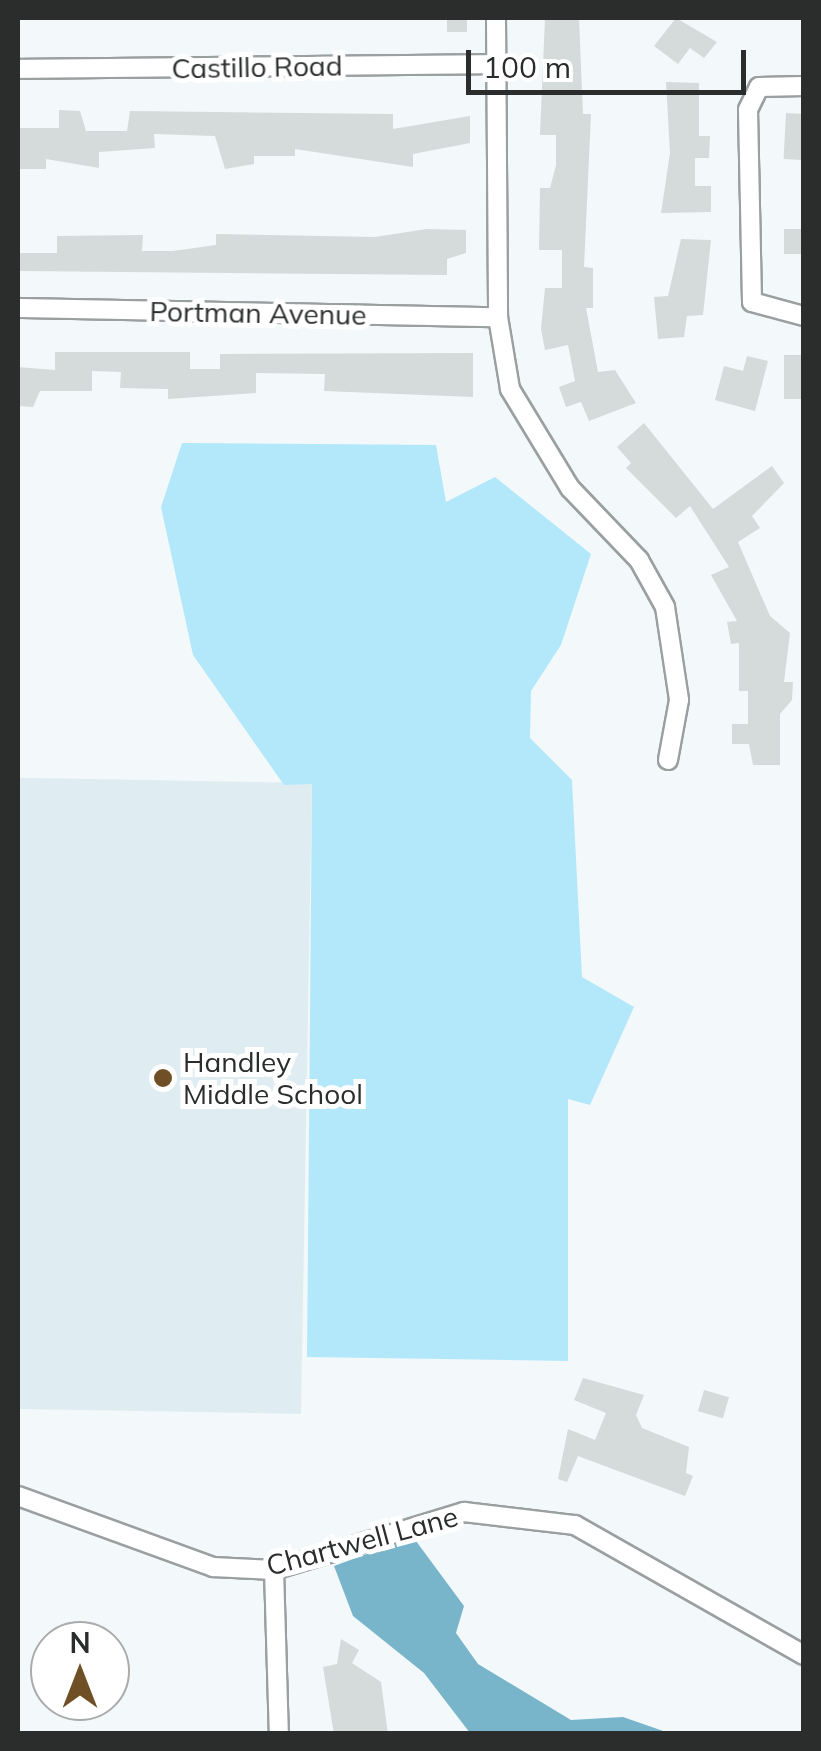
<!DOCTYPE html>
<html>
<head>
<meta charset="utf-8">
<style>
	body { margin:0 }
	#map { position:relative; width:821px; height:1751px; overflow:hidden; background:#f3f8fa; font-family:Mulish,sans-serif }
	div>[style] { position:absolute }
	.built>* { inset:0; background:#dfedf2; transform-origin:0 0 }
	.green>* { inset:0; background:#b3e8fa }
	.water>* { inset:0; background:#79b5ca }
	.building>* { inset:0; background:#d5dadb; transform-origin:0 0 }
	.roads { filter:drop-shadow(2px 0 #9a9fa0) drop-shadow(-2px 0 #9a9fa0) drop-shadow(0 2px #9a9fa0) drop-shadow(0 -2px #9a9fa0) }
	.street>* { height:18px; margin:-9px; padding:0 9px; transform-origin:9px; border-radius:9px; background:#fff }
	.dots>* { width:28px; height:28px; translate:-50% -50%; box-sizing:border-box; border:5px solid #fff; border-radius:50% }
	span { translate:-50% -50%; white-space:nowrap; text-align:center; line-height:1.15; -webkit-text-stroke:10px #fff; paint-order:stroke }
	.street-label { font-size:28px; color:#2b2d2d }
	.poi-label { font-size:28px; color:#2b2d2d }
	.left { translate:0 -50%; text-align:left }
	.frame { position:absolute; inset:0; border:20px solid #2b2d2d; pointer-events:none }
	.north { position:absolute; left:30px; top:1621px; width:100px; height:100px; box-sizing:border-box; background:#fff; border:2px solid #aaabab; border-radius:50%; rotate:0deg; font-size:28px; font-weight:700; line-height:40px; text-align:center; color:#2b2d2d }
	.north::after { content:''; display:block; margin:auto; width:35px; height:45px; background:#6f4f25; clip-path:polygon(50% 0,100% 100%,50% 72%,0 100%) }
	.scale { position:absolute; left:466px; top:50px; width:280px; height:45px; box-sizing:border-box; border:5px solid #2b2d2d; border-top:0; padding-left:12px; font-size:30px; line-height:35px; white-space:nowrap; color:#2b2d2d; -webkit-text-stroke:8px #fff; paint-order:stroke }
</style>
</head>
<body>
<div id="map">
	<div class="built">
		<div style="left:312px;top:783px;width:631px;height:294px;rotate:91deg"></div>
	</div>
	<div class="green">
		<div style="clip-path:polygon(182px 443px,436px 445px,446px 502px,495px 477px,591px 554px,561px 645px,531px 691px,530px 738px,572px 780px,582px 977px,634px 1007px,590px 1105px,568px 1099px,568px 1361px,307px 1357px,312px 784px,284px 785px,193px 655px,161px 507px)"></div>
	</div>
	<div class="water">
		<div style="clip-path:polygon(413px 1537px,464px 1606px,456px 1633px,478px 1664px,571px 1720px,623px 1717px,669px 1733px,470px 1733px,424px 1673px,353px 1616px,334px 1566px)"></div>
	</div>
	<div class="building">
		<div style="left:447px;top:18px;width:20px;height:14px"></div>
		<div style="clip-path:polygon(545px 18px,579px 18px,583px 114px,591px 114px,584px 267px,593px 268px,593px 308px,586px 308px,598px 372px,615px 370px,636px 403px,589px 421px,581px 402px,566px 407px,559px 387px,575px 381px,568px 345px,545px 350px,541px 329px,545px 288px,562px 288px,562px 250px,539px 250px,540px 188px,550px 188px,556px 165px,556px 135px,540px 135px)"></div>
		<div style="clip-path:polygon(676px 18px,717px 42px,704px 58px,690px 48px,678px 64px,654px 46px)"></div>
		<div style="clip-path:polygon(666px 82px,699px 83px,699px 136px,710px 136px,709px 158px,695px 158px,695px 186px,711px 186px,711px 212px,661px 213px,670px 153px)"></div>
		<div style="clip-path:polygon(59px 110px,80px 111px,86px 131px,127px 131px,130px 111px,393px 114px,393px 129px,470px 116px,470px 143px,413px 154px,413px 167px,295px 149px,295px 156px,254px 156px,254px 164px,225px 169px,215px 136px,154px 134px,155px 148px,99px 152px,99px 168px,46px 159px,46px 169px,18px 169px,18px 128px,59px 128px)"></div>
		<div style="left:786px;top:113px;width:18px;height:46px;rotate:3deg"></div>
		<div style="clip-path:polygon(427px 229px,466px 230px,466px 253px,447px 259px,447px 275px,18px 271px,18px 253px,57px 253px,57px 236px,143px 235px,142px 251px,173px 251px,216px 245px,216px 234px,375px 237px)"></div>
		<div style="left:784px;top:229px;width:20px;height:25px"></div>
		<div style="clip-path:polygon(681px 239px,711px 240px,703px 315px,687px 316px,684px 337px,658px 339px,654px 297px,668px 296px)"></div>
		<div style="clip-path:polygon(55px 352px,190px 352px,190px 369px,220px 369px,220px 354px,473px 353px,473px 397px,324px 391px,325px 374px,256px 373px,256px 393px,168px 399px,168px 389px,120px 388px,121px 372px,92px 371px,92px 391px,40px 391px,33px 407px,18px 406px,18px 367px,55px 370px)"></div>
		<div style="left:784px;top:355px;width:18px;height:44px"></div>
		<div style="clip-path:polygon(747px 356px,768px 361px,755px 411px,715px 400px,724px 366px,743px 371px)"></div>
		<div style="clip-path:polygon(644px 423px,713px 509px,772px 466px,784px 483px,752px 516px,760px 528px,738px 542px,770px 616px,790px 633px,784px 682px,793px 682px,792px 700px,780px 714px,780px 765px,753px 765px,749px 744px,732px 744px,732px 724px,748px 724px,748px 691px,739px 691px,739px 643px,731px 644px,727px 622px,737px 621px,711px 575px,729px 567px,690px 506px,676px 518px,626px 468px,631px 463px,617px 447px)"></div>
		<div style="clip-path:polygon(583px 1378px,644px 1395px,636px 1415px,642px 1428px,689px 1447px,686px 1473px,693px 1476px,685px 1496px,578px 1456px,567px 1482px,558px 1479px,568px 1429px,595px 1440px,606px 1413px,574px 1400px)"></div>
		<div style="left:704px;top:1390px;width:26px;height:22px;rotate:16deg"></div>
		<div style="clip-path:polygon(341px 1639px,359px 1650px,352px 1663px,381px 1682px,388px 1734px,334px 1734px,323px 1667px,337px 1664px)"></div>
	</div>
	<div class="roads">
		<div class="street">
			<div style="left:496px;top:18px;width:299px;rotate:89.6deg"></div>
			<div style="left:498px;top:317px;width:73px;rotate:80.5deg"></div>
			<div style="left:510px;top:389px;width:116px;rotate:58.8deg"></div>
			<div style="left:570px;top:488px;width:100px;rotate:46.2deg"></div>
			<div style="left:639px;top:560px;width:54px;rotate:61deg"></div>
			<div style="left:665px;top:607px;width:94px;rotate:81.4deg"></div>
			<div style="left:679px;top:700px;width:61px;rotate:100.4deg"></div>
			<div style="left:18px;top:69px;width:478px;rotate:-0.6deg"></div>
			<div style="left:804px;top:86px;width:45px;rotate:178.7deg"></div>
			<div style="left:759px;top:87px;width:25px;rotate:116deg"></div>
			<div style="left:748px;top:110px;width:192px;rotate:88.8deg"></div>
			<div style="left:752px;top:302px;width:54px;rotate:15.1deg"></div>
			<div style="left:18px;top:308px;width:480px;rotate:1.1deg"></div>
			<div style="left:18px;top:1496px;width:208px;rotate:20deg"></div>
			<div style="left:213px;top:1567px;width:61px;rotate:2.8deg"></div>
			<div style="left:274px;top:1570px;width:199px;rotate:-17deg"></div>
			<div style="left:464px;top:1512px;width:112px;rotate:6.7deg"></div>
			<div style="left:575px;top:1525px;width:263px;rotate:29.6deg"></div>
			<div style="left:274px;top:1570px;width:164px;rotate:88.3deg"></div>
		</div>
	</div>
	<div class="dots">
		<div style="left:163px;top:1078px;background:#6f4f25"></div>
	</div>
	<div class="street-label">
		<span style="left:257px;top:67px;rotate:-1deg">Castillo Road</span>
		<span style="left:258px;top:313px;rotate:1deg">Portman Avenue</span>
		<span style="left:362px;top:1541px;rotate:-15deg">Chartwell Lane</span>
	</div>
	<div class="poi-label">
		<span class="left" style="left:183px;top:1078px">Handley<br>Middle School</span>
	</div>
	<div class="frame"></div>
	<div class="north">N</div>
	<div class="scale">100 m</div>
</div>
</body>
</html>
